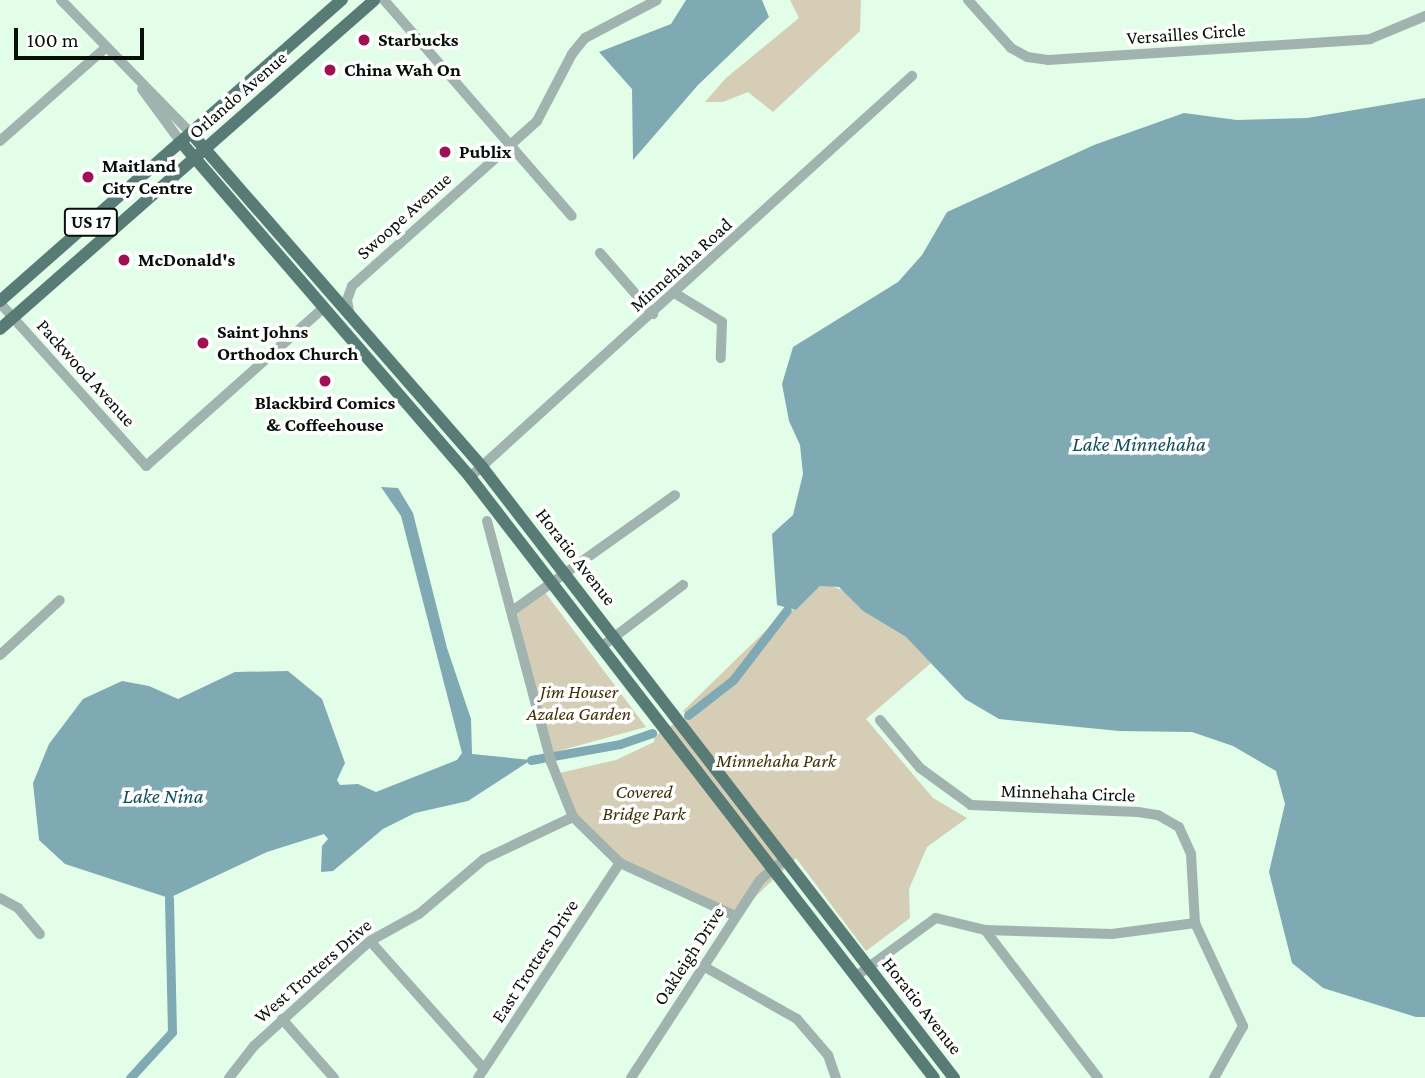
<!DOCTYPE html>
<html>
<head>
<meta charset="utf-8">
<style>
	body { margin:0 }
	#map { position:relative; width:1425px; height:1078px; overflow:hidden; background:#e2fee9; font-family:"Crimson Pro",serif }
	div>[style] { position:absolute }
	.green>* { inset:0; background:#d5cdb5 }
	.water>* { inset:0; background:#7faab3 }
	.canal>* { height:9px; margin:-4.5px; padding:0 4.5px; transform-origin:4.5px; border-radius:4.5px; background:#7faab3 }
	.minor>* { height:10px; margin:-5px; padding:0 5px; transform-origin:5px; border-radius:5px; background:#a0b3af }
	.major>* { height:12px; margin:-6px; padding:0 6px; transform-origin:6px; border-radius:6px; background:#587b75 }
	.dots>* { width:19px; height:19px; translate:-50% -50%; box-sizing:border-box; border:4px solid #fff; border-radius:50% }
	span { translate:-50% -50%; white-space:nowrap; text-align:center; line-height:1.15; -webkit-text-stroke:7px #fff; paint-order:stroke }
	.shield-label span { padding:2px 5px; background:#fff; border:2px solid; border-radius:5px; -webkit-text-stroke-width:0 }
	.shield-label { font-size:18px; color:#061009; font-weight:700 }
	.street-label { font-size:19px; color:#061009 }
	.poi-label { font-size:19px; color:#061009; font-weight:700 }
	.left { translate:0 -50%; text-align:left }
	.park-label { font-size:19px; color:#3e3104; font-style:italic }
	.water-label { font-size:21px; color:#114f5b; font-style:italic }
	.scale { position:absolute; left:14px; top:28px; width:130px; height:32px; box-sizing:border-box; border:4px solid #061009; border-top:0; padding-left:9px; font-size:21px; line-height:24px; white-space:nowrap; color:#061009; -webkit-text-stroke:5px #fff; paint-order:stroke }
</style>
</head>
<body>
<div id="map">
	<div class="green">
		<div style="clip-path:polygon(790px 0,861px 0,860px 31px,773px 112px,748px 92px,723px 102px,705px 102px,726px 78px,799px 18px)"></div>
		<div style="clip-path:polygon(829px 585px,844px 591px,863px 611px,906px 637px,931px 663px,866px 719px,933px 798px,967px 818px,927px 847px,909px 889px,910px 918px,866px 951px,796px 858px,735px 916px,631px 869px,580px 828px,555px 774px,616px 760px,654px 742px,655px 736px,688px 715px,683px 711px,787px 610px,796px 610px,820px 586px)"></div>
		<div style="clip-path:polygon(544px 591px,646px 727px,551px 753px,517px 613px)"></div>
	</div>
	<div class="water">
		<div style="clip-path:polygon(686px 0,762px 0,769px 17px,698px 85px,633px 160px,632px 89px,599px 52px,671px 24px)"></div>
		<div style="clip-path:polygon(1425px 98px,1425px 1017px,1416px 1017px,1323px 988px,1292px 963px,1269px 872px,1285px 804px,1276px 771px,1233px 746px,1192px 732px,1119px 731px,999px 719px,965px 699px,906px 637px,863px 611px,839px 587px,820px 586px,796px 610px,777px 605px,772px 534px,793px 515px,803px 474px,800px 445px,789px 421px,782px 384px,793px 347px,898px 282px,922px 255px,947px 212px,1094px 145px,1184px 113px,1237px 120px,1307px 118px)"></div>
		<div style="clip-path:polygon(381px 487px,398px 488px,413px 513px,447px 648px,471px 719px,472px 754px,531px 760px,468px 801px,415px 813px,383px 829px,333px 871px,321px 872px,322px 846px,328px 839px,324px 834px,267px 852px,169px 898px,65px 864px,39px 840px,33px 783px,49px 744px,83px 699px,122px 681px,149px 686px,178px 699px,235px 672px,288px 671px,322px 699px,345px 763px,337px 780px,340px 785px,358px 784px,376px 792px,457px 760px,462px 753px,401px 516px)"></div>
	</div>
	<div class="canal">
		<div style="left:688px;top:715px;width:57px;rotate:-37.9deg"></div>
		<div style="left:733px;top:680px;width:88px;rotate:-52.4deg"></div>
		<div style="left:531px;top:760px;width:90px;rotate:-10.2deg"></div>
		<div style="left:620px;top:744px;width:34px;rotate:-19deg"></div>
		<div style="left:130px;top:1078px;width:62px;rotate:-47.6deg"></div>
		<div style="left:172px;top:1032px;width:134px;rotate:-91.3deg"></div>
	</div>
	<div class="minor">
		<div style="left:61px;top:0;width:186px;rotate:45.7deg"></div>
		<div style="left:384px;top:0;width:286px;rotate:49deg"></div>
		<div style="left:968px;top:0;width:64px;rotate:48.1deg"></div>
		<div style="left:1011px;top:48px;width:18px;rotate:29deg"></div>
		<div style="left:1027px;top:57px;width:21px;rotate:8deg"></div>
		<div style="left:1048px;top:60px;width:323px;rotate:-3.7deg"></div>
		<div style="left:1370px;top:39px;width:60px;rotate:-22.7deg"></div>
		<div style="left:142px;top:89px;width:66px;rotate:53.7deg"></div>
		<div style="left:0;top:141px;width:139px;rotate:-41.5deg"></div>
		<div style="left:600px;top:253px;width:81px;rotate:49deg"></div>
		<div style="left:676px;top:294px;width:54px;rotate:31.3deg"></div>
		<div style="left:722px;top:322px;width:36px;rotate:92deg"></div>
		<div style="left:0;top:303px;width:219px;rotate:48.1deg"></div>
		<div style="left:146px;top:466px;width:236px;rotate:-41.7deg"></div>
		<div style="left:350px;top:316px;width:16px;rotate:-101deg"></div>
		<div style="left:347px;top:300px;width:15px;rotate:-70deg"></div>
		<div style="left:352px;top:286px;width:248px;rotate:-41.7deg"></div>
		<div style="left:537px;top:121px;width:76px;rotate:-62.4deg"></div>
		<div style="left:572px;top:54px;width:21px;rotate:-51deg"></div>
		<div style="left:585px;top:38px;width:81px;rotate:-27.8deg"></div>
		<div style="left:470px;top:477px;width:597px;rotate:-42.22deg"></div>
		<div style="left:487px;top:521px;width:249px;rotate:75.1deg"></div>
		<div style="left:551px;top:762px;width:59px;rotate:68.2deg"></div>
		<div style="left:573px;top:817px;width:66px;rotate:44.4deg"></div>
		<div style="left:620px;top:863px;width:127px;rotate:24.7deg"></div>
		<div style="left:512px;top:611px;width:200px;rotate:-35.4deg"></div>
		<div style="left:601px;top:647px;width:103px;rotate:-37.1deg"></div>
		<div style="left:0;top:655px;width:81px;rotate:-42.5deg"></div>
		<div style="left:880px;top:720px;width:62px;rotate:50.2deg"></div>
		<div style="left:920px;top:768px;width:63px;rotate:36deg"></div>
		<div style="left:971px;top:805px;width:167px;rotate:2.4deg"></div>
		<div style="left:1138px;top:812px;width:20px;rotate:9deg"></div>
		<div style="left:1158px;top:815px;width:24px;rotate:30deg"></div>
		<div style="left:1179px;top:827px;width:30px;rotate:66deg"></div>
		<div style="left:1191px;top:854px;width:69px;rotate:86.7deg"></div>
		<div style="left:1195px;top:923px;width:114px;rotate:65deg"></div>
		<div style="left:1243px;top:1026px;width:60px;rotate:119.1deg"></div>
		<div style="left:0;top:898px;width:21px;rotate:29deg"></div>
		<div style="left:18px;top:908px;width:34px;rotate:50deg"></div>
		<div style="left:985px;top:930px;width:186px;rotate:52.6deg"></div>
		<div style="left:370px;top:941px;width:171px;rotate:48.3deg"></div>
		<div style="left:703px;top:966px;width:108px;rotate:29.4deg"></div>
		<div style="left:797px;top:1019px;width:48px;rotate:49.3deg"></div>
		<div style="left:828px;top:1055px;width:24px;rotate:71deg"></div>
		<div style="left:855px;top:977px;width:100px;rotate:-36.1deg"></div>
		<div style="left:936px;top:918px;width:50px;rotate:13.8deg"></div>
		<div style="left:985px;top:930px;width:127px;rotate:1.8deg"></div>
		<div style="left:1112px;top:934px;width:84px;rotate:-7.5deg"></div>
		<div style="left:282px;top:1019px;width:79px;rotate:48.6deg"></div>
		<div style="left:229px;top:1078px;width:41px;rotate:-52deg"></div>
		<div style="left:254px;top:1046px;width:156px;rotate:-42.2deg"></div>
		<div style="left:370px;top:941px;width:56px;rotate:-28.9deg"></div>
		<div style="left:419px;top:914px;width:85px;rotate:-40.2deg"></div>
		<div style="left:484px;top:859px;width:98px;rotate:-25.3deg"></div>
		<div style="left:478px;top:1078px;width:258px;rotate:-56.6deg"></div>
		<div style="left:631px;top:1078px;width:236px;rotate:-56.9deg"></div>
		<div style="left:760px;top:880px;width:31px;rotate:-40deg"></div>
	</div>
	<div class="major">
		<div style="left:191px;top:133px;width:443px;rotate:48.9deg"></div>
		<div style="left:482px;top:467px;width:772px;rotate:52.31deg"></div>
		<div style="left:181px;top:142px;width:442px;rotate:49.2deg"></div>
		<div style="left:470px;top:477px;width:759px;rotate:52.33deg"></div>
		<div style="left:0;top:301px;width:456px;rotate:-41.4deg"></div>
		<div style="left:0;top:329px;width:498px;rotate:-41.3deg"></div>
	</div>
	<div class="dots">
		<div style="left:364px;top:40px;background:#a21054"></div>
		<div style="left:330px;top:70px;background:#a21054"></div>
		<div style="left:445px;top:152px;background:#a21054"></div>
		<div style="left:88px;top:177px;background:#a21054"></div>
		<div style="left:124px;top:260px;background:#a21054"></div>
		<div style="left:203px;top:343px;background:#a21054"></div>
		<div style="left:325px;top:381px;background:#a21054"></div>
	</div>
	<div class="shield-label">
		<span style="left:91px;top:222px">US 17</span>
	</div>
	<div class="street-label">
		<span style="left:1186px;top:34px;rotate:-4deg">Versailles Circle</span>
		<span style="left:238px;top:95px;rotate:-41deg">Orlando Avenue</span>
		<span style="left:404px;top:216px;rotate:-42deg">Swoope Avenue</span>
		<span style="left:681px;top:265px;rotate:-42deg">Minnehaha Road</span>
		<span style="left:86px;top:373px;rotate:48deg">Packwood Avenue</span>
		<span style="left:576px;top:557px;rotate:52deg">Horatio Avenue</span>
		<span style="left:1068px;top:793px;rotate:2deg">Minnehaha Circle</span>
		<span style="left:689px;top:956px;rotate:-57deg">Oakleigh Drive</span>
		<span style="left:535px;top:961px;rotate:-57deg">East Trotters Drive</span>
		<span style="left:313px;top:971px;rotate:-41deg">West Trotters Drive</span>
		<span style="left:922px;top:1006px;rotate:52deg">Horatio Avenue</span>
	</div>
	<div class="poi-label">
		<span class="left" style="left:378px;top:40px">Starbucks</span>
		<span class="left" style="left:344px;top:70px">China Wah On</span>
		<span class="left" style="left:459px;top:152px">Publix</span>
		<span class="left" style="left:102px;top:177px">Maitland<br>City Centre</span>
		<span class="left" style="left:138px;top:260px">McDonald's</span>
		<span class="left" style="left:217px;top:343px">Saint Johns<br>Orthodox Church</span>
		<span style="left:325px;top:414px">Blackbird Comics<br>&amp; Coffeehouse</span>
	</div>
	<div class="park-label">
		<span style="left:579px;top:703px">Jim Houser<br>Azalea Garden</span>
		<span style="left:776px;top:761px">Minnehaha Park</span>
		<span style="left:644px;top:803px">Covered<br>Bridge Park</span>
	</div>
	<div class="water-label">
		<span style="left:1139px;top:444px">Lake Minnehaha</span>
		<span style="left:163px;top:796px">Lake Nina</span>
	</div>
	<div class="scale">100 m</div>
</div>
</body>
</html>
